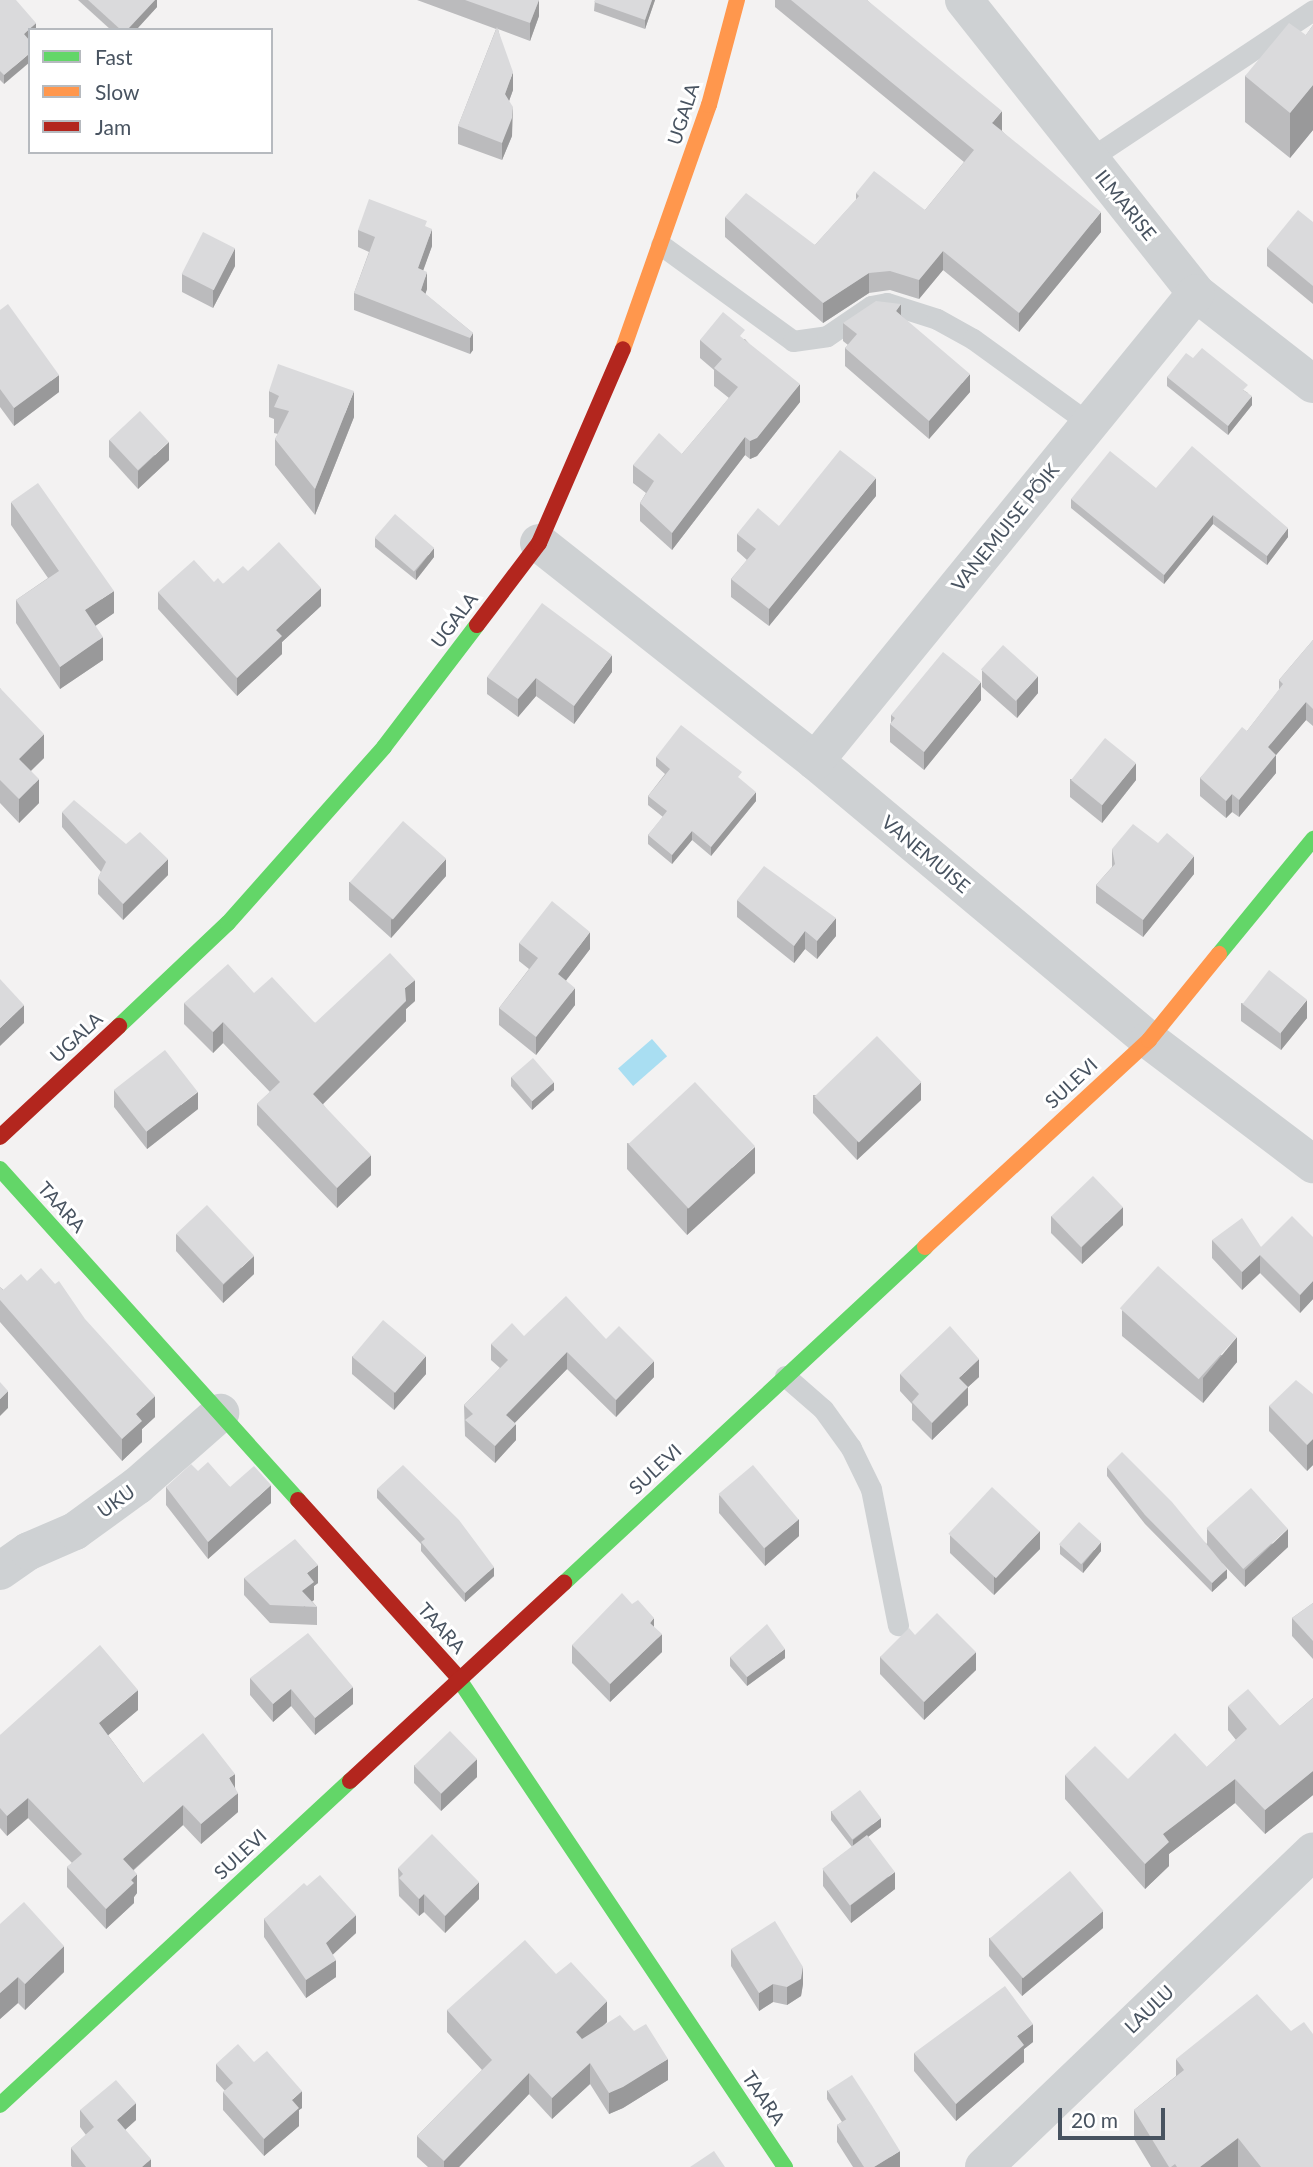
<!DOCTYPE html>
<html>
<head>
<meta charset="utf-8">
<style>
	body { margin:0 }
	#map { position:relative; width:1313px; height:2167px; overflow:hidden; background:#f3f2f2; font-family:Lato,sans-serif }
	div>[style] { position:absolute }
	.water>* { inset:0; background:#a9def2; transform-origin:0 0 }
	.lane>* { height:21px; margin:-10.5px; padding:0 10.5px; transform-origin:10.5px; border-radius:10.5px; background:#ced1d3 }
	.street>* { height:38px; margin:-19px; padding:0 19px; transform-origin:19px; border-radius:19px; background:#ced1d3 }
	.fast>* { height:16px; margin:-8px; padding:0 8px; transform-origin:8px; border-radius:8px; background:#63d668 }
	.slow>* { height:16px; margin:-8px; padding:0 8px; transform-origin:8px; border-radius:8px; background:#ff974d }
	.jam>* { height:16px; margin:-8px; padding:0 8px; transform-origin:8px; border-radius:8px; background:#b3261e }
	.wall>* { inset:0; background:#bbbbbd }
	.shaded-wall>* { inset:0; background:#99999a }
	.building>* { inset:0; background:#dadadc; transform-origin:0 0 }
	span { translate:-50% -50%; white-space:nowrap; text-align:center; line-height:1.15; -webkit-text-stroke:6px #fff; paint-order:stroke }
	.street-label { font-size:19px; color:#485360 }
	.legend { position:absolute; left:28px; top:28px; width:245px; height:126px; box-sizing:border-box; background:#fff; border:2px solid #b6babf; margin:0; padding:9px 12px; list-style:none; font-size:21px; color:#485360 }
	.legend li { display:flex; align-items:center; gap:14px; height:35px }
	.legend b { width:35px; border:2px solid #b6babf }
	.scale { position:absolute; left:1058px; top:2108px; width:107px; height:32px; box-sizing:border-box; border:4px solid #485360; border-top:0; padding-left:9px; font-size:21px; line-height:24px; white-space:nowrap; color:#485360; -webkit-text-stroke:5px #fff; paint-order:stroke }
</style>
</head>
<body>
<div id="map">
	<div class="water">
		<div style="left:652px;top:1039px;width:23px;height:45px;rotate:49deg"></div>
	</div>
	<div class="lane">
		<div style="left:1089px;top:159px;width:269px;rotate:-33.6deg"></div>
		<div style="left:661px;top:245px;width:163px;rotate:36deg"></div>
		<div style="left:793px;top:341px;width:34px;rotate:-8deg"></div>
		<div style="left:827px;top:336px;width:53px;rotate:-34.3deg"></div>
		<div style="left:871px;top:306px;width:16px;rotate:-11deg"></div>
		<div style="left:887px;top:303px;width:52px;rotate:17.7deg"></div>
		<div style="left:937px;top:319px;width:41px;rotate:29.1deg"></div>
		<div style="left:973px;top:339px;width:145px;rotate:36deg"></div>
		<div style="left:785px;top:1376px;width:50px;rotate:41deg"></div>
		<div style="left:823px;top:1409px;width:48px;rotate:54.3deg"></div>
		<div style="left:851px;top:1448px;width:46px;rotate:64deg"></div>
		<div style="left:871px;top:1489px;width:139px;rotate:78.8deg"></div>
	</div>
	<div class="street">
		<div style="left:964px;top:0;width:374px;rotate:51.6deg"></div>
		<div style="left:1196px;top:293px;width:148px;rotate:37.9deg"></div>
		<div style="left:539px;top:543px;width:352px;rotate:38.3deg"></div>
		<div style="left:815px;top:761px;width:435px;rotate:39.9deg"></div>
		<div style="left:1149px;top:1040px;width:206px;rotate:37.1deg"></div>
		<div style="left:815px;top:761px;width:603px;rotate:-50.85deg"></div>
		<div style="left:0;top:1571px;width:35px;rotate:-35deg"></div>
		<div style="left:29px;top:1551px;width:50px;rotate:-23.5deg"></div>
		<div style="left:75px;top:1531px;width:77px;rotate:-36deg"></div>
		<div style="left:137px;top:1486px;width:111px;rotate:-41.3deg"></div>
		<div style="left:984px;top:2167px;width:456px;rotate:-43.8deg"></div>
	</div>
	<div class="fast">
		<div style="left:1219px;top:954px;width:149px;rotate:-50.7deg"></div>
		<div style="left:119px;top:1026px;width:150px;rotate:-43.4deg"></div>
		<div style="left:228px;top:923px;width:235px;rotate:-48.4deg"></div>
		<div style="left:384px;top:747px;width:153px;rotate:-52.7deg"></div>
		<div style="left:0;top:1169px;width:445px;rotate:48deg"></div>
		<div style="left:564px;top:1583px;width:493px;rotate:-42.9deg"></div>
		<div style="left:456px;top:1675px;width:592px;rotate:56.23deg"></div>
		<div style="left:0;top:2105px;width:477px;rotate:-42.8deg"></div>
	</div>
	<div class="slow">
		<div style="left:623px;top:349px;width:259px;rotate:-70.6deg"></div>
		<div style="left:709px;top:105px;width:109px;rotate:-75.1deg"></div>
		<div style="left:925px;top:1247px;width:305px;rotate:-42.7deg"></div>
		<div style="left:1149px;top:1040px;width:111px;rotate:-50.9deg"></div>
	</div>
	<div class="jam">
		<div style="left:477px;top:625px;width:103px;rotate:-52.9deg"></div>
		<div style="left:539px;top:543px;width:211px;rotate:-66.6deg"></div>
		<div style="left:0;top:1137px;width:163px;rotate:-43deg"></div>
		<div style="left:298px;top:1500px;width:236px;rotate:47.9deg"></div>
		<div style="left:350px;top:1781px;width:292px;rotate:-42.8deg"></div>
	</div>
	<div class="wall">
		<div style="clip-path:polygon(0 0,36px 30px,30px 30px,30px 37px,4px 84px,0 80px)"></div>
		<div style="clip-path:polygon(78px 0,157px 0,157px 7px,136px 30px,111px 30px)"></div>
		<div style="clip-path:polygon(417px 0,539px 0,539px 16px,530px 41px,498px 29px,513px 90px,509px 101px,512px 136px,502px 160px,458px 144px,458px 126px,496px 29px)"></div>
		<div style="clip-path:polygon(595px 0,655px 0,645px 29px,594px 11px)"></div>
		<div style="clip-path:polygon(775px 0,867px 0,1002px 131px,1101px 232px,1019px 332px,943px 270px,919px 299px,890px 290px,869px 293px,823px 323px,725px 237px,725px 217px,815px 245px,856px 200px,856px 193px,925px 210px,964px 162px,775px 7px)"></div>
		<div style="clip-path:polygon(1313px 25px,1313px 130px,1290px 158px,1245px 122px,1245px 76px,1306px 35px)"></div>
		<div style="clip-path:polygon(1313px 222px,1313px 304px,1267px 266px,1267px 248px)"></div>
		<div style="clip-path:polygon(427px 227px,432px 246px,423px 270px,427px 289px,425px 294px,473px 333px,473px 350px,470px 354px,354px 310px,354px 293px,369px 252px,358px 247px,358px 230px)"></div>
		<div style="clip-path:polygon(235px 266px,213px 308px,182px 292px,182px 274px)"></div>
		<div style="clip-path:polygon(0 310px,59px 392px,14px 426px,0 407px)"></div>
		<div style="clip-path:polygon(901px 315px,970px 392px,929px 439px,845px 366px,845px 348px,848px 345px,843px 341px,843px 323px)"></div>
		<div style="clip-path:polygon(745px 339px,800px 402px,757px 456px,750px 459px,745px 455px,672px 550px,640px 521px,640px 503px,646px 493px,633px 483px,633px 465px,682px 454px,729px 398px,714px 386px,714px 370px,700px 358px,700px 340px)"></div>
		<div style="clip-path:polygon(1193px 358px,1248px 393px,1252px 405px,1228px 435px,1167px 386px,1167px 377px)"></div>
		<div style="clip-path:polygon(269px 391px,354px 417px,315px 515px,275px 465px,275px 439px,278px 434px,274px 433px,274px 419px,269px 417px)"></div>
		<div style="clip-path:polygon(109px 440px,169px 460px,138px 489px,109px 457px)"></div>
		<div style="clip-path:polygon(1156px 488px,1288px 537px,1267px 565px,1213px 524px,1164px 584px,1071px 508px,1071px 499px)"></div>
		<div style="clip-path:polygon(876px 496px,769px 626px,731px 597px,731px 579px,747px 560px,737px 551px,737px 534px,779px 526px)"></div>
		<div style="clip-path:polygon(11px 502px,114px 613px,95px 626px,103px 660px,60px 689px,16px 623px,16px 600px,48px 578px,11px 525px)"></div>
		<div style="clip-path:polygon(375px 538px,434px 557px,416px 580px,375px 547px)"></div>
		<div style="clip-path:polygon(248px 571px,321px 606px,282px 642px,282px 654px,237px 696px,158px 609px,158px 592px,214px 582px,223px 584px)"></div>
		<div style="clip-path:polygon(1313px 640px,1313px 726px,1306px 720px,1276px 755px,1276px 773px,1239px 817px,1232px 812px,1226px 818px,1200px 796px,1200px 778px,1247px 731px,1279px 690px,1279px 680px)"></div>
		<div style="clip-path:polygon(982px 670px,1038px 693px,1017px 718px,982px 687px)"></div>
		<div style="clip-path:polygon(612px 672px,574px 724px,536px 696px,518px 717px,487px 694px,487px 677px)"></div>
		<div style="clip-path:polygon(0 688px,44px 758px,31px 771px,39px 803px,19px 823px,0 803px)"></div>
		<div style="clip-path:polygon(981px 700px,924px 770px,890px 742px,890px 724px,891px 723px,891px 715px)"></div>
		<div style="clip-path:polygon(656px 757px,742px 781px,756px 801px,711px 856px,692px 840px,672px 864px,648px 844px,648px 835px,663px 817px,648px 805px,648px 796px,665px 774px,656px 766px)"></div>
		<div style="clip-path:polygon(1070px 779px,1136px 780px,1102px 823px,1070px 797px)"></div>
		<div style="clip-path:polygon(62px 812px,168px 875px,123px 920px,98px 894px,98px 878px,101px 872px,62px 827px)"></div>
		<div style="clip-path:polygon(1112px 849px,1194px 874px,1143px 937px,1096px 903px,1096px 885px,1112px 867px)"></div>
		<div style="clip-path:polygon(446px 876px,391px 938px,349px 900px,349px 882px)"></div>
		<div style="clip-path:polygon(737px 900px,836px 936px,817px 959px,805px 949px,794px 963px,737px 917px)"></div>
		<div style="clip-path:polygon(519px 943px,590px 949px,566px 980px,575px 1005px,536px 1055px,499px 1025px,499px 1008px,529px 969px,519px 961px)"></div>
		<div style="clip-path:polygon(254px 993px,315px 1023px,415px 1001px,406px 1009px,406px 1021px,323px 1104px,371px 1175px,337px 1208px,257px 1125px,257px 1104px,270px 1092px,223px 1043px,213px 1053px,184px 1024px,184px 1003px)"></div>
		<div style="clip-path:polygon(1241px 1003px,1307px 1018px,1281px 1050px,1241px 1021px)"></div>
		<div style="clip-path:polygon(511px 1077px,554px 1090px,532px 1110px,511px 1086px)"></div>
		<div style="clip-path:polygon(114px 1090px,198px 1109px,147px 1149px,114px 1107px)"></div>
		<div style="clip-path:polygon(813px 1095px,921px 1100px,857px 1160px,813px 1113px)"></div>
		<div style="clip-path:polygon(627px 1143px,755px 1173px,687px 1235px,627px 1169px)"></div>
		<div style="clip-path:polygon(1051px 1216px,1123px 1225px,1082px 1264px,1051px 1233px)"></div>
		<div style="clip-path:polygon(176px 1234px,254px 1274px,223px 1303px,176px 1251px)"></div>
		<div style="clip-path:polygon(1313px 1237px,1313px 1299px,1300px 1313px,1260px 1273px,1242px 1290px,1212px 1258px,1212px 1240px,1261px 1247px)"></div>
		<div style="clip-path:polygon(0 1287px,155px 1417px,142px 1429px,142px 1442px,122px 1461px,0 1322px)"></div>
		<div style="clip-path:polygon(1122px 1310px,1237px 1362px,1203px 1403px,1122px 1336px)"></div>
		<div style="clip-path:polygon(524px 1336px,606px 1339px,654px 1377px,616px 1417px,567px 1369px,515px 1422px,516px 1440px,495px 1463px,465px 1436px,464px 1405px,500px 1368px,491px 1360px,491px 1344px)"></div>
		<div style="clip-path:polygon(352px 1356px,426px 1374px,394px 1410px,352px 1374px)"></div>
		<div style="clip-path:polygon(900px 1374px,979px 1377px,968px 1387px,968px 1405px,932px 1440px,912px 1420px,912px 1404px,900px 1391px)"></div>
		<div style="clip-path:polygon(1313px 1394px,1313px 1465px,1307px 1471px,1269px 1431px,1269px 1406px)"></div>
		<div style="clip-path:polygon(1107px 1467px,1207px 1544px,1207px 1529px,1288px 1547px,1245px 1587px,1222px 1563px,1227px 1578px,1212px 1592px,1145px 1524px,1107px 1476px)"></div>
		<div style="clip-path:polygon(198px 1471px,230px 1487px,271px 1503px,208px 1559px,166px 1505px,166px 1487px)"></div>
		<div style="clip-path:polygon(377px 1489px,494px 1576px,465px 1602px,421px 1551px,421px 1544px,377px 1498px)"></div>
		<div style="clip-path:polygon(719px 1495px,799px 1536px,765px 1566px,719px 1513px)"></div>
		<div style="clip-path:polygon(950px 1535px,1040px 1549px,994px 1595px,950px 1553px)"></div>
		<div style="clip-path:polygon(1060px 1545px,1101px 1551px,1083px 1573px,1060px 1554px)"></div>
		<div style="clip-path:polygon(244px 1578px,318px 1583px,314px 1586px,314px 1600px,312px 1601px,317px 1607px,317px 1625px,270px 1623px,244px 1595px)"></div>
		<div style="clip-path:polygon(1313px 1603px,1313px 1659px,1292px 1636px,1292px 1618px)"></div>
		<div style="clip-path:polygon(654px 1628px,662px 1652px,610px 1702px,572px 1663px,572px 1645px)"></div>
		<div style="clip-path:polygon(915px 1635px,976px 1670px,924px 1720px,880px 1674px,880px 1657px)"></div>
		<div style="clip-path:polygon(730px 1657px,785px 1658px,747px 1686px,730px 1666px)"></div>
		<div style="clip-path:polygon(250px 1678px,353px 1704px,315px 1735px,291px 1706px,273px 1722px,250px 1695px)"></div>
		<div style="clip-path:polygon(1313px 1698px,1313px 1795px,1265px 1834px,1235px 1803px,1169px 1854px,1169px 1866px,1145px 1889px,1065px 1799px,1065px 1775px,1128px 1779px,1207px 1767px,1236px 1740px,1228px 1730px,1228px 1706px,1280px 1726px)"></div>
		<div style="clip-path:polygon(138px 1710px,108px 1735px,143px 1783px,235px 1787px,238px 1812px,201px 1844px,183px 1825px,134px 1870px,137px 1893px,134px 1897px,134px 1903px,106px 1929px,67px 1887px,67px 1867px,72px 1863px,28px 1818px,7px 1836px,0 1828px,0 1735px)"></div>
		<div style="clip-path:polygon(414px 1765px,477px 1777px,441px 1811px,414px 1783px)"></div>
		<div style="clip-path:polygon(831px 1811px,881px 1827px,868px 1837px,895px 1889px,851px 1923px,823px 1886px,823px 1869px,852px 1847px,831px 1820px)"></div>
		<div style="clip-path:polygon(398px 1868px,479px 1899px,445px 1933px,424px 1912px,419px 1916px,399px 1896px)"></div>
		<div style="clip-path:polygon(307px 1886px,356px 1933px,332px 1954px,336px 1977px,306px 1998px,264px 1937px,264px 1919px)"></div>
		<div style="clip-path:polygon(0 1924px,64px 1972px,25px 2010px,18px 2003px,0 2019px)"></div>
		<div style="clip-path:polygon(1103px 1928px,1022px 1996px,989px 1956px,989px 1938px)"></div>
		<div style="clip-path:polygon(731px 1949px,803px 1984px,801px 1996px,787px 2005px,773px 2002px,759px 2011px,731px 1966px)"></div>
		<div style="clip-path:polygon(556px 1974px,607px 2022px,603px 2026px,668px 2080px,623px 2108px,609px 2114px,590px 2084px,552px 2119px,529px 2094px,459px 2167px,428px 2167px,417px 2157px,417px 2136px,482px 2070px,447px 2032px,447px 2010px)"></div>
		<div style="clip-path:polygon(1033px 2042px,1024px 2049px,1024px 2062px,956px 2121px,914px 2071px,914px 2053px)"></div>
		<div style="clip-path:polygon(1176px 2059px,1313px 2167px,1151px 2167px,1134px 2139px,1134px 2110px,1176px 2076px)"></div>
		<div style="clip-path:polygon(254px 2062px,302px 2108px,299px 2110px,299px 2126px,264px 2156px,223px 2110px,223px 2092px,225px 2091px,216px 2081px,216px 2064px)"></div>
		<div style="clip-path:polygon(827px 2090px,900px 2167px,853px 2167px,837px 2142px,837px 2125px,842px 2122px,827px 2099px)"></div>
		<div style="clip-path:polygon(80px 2110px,136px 2120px,125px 2130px,151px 2167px,72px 2167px,71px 2166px,71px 2148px,86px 2135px,80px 2127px)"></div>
	</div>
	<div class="shaded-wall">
		<div style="clip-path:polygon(155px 0,157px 0,157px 7px,136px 30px,127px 30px)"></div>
		<div style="clip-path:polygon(539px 0,539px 16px,530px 41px,530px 23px)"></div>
		<div style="clip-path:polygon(652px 0,655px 0,645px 29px,645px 20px)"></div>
		<div style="clip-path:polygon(36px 23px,36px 30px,30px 30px,30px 37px,24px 42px,24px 34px)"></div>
		<div style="clip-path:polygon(30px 53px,30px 62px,4px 84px,4px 75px)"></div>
		<div style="clip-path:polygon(513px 72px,513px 90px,505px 112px,505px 94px)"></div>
		<div style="clip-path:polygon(1313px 85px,1313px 130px,1290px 158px,1290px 113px)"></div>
		<div style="clip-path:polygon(513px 107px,512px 136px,502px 160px,502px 143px)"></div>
		<div style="clip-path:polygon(1002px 111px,1002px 131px,992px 123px)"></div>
		<div style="clip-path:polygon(1101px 212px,1101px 232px,1019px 332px,1019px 313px)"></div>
		<div style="clip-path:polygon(432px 229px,432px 246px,418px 285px,418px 268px)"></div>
		<div style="clip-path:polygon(235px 248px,235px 266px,213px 308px,213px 290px)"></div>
		<div style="clip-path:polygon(943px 251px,943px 270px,919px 299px,919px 280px)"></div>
		<div style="clip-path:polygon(427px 272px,427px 289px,421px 307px,421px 290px)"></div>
		<div style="clip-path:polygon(869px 273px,869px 293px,823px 323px,823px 303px)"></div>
		<div style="clip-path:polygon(901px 304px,901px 321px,896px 311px)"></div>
		<div style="clip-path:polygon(473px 333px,473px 350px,470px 354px,470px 338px)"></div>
		<div style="clip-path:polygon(970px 374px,970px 392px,929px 439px,929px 421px)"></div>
		<div style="clip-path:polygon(59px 375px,59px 392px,14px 426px,14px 408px)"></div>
		<div style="clip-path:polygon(800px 384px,800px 402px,757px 456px,750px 459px,750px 441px)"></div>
		<div style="clip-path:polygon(354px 391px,354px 417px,315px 515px,315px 489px)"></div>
		<div style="clip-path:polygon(1252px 396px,1252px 405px,1228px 435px,1228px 426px)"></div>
		<div style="clip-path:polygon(745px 437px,745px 455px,672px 550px,672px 533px)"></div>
		<div style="clip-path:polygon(169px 442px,169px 460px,138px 489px,138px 471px)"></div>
		<div style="clip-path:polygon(876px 478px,876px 496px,769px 626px,769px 609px)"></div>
		<div style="clip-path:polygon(1213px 515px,1213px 524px,1164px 584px,1164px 575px)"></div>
		<div style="clip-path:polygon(1288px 528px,1288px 537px,1267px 565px,1267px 556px)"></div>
		<div style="clip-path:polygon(434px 548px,434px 557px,416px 580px,416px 571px)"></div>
		<div style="clip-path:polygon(321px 588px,321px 606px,282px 642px,282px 654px,237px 696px,237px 678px,276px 630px)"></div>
		<div style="clip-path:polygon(114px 591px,114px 613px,85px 633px,85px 610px)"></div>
		<div style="clip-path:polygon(103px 637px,103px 660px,60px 689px,60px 667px)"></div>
		<div style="clip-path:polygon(612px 655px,612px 672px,574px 724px,574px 706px)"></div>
		<div style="clip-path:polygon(1038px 676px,1038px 693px,1017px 718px,1017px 700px)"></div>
		<div style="clip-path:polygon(536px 678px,536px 696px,518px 717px,518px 699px)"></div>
		<div style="clip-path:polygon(981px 682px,981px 700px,924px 770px,924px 752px)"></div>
		<div style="clip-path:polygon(1306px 702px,1306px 720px,1276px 755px,1276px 773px,1239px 817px,1239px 800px,1268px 747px)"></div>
		<div style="clip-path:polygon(44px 734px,44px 758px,19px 782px,19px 759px)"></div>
		<div style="clip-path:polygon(1136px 763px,1136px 780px,1102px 823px,1102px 805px)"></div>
		<div style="clip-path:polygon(39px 779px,39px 803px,19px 823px,19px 799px)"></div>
		<div style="clip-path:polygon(756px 792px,756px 801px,711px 856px,711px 847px)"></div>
		<div style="clip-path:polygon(1232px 794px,1232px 812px,1226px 818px,1226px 801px)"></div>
		<div style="clip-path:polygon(692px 831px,692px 840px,672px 864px,672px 855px)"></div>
		<div style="clip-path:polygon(1194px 856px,1194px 874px,1143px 937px,1143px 920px)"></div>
		<div style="clip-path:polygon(168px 859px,168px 875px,123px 920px,123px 904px)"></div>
		<div style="clip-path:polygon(446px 859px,446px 876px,391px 938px,391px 920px)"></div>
		<div style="clip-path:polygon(836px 918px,836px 936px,817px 959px,817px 941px)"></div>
		<div style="clip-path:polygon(805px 931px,805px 949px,794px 963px,794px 946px)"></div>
		<div style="clip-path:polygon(590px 932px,590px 949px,558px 991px,558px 974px)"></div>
		<div style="clip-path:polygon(415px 980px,415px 1001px,406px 1009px,406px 1021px,313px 1114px,313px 1094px,405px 988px)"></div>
		<div style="clip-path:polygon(575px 988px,575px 1005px,536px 1055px,536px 1037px)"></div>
		<div style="clip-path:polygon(1307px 1000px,1307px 1018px,1281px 1050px,1281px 1032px)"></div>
		<div style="clip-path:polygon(24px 1005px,24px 1023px,0 1046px,0 1028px)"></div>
		<div style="clip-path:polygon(223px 1022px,223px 1043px,213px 1053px,213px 1032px)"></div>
		<div style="clip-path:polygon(554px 1082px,554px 1090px,532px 1110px,532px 1101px)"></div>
		<div style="clip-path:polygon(921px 1082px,921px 1100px,857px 1160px,857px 1142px)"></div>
		<div style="clip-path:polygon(198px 1092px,198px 1109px,147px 1149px,147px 1131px)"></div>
		<div style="clip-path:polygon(755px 1147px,755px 1173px,687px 1235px,687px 1209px)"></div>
		<div style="clip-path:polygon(371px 1155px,371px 1175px,337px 1208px,337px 1188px)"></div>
		<div style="clip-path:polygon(1123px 1207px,1123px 1225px,1082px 1264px,1082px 1247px)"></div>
		<div style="clip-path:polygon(1260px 1255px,1260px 1273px,1242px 1290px,1242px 1272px)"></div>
		<div style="clip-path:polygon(254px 1256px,254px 1274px,223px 1303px,223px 1285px)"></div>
		<div style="clip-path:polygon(1313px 1281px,1313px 1299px,1300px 1313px,1300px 1295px)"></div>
		<div style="clip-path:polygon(1237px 1337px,1237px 1362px,1203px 1403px,1203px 1378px)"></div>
		<div style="clip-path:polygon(567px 1352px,567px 1369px,506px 1432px,506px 1415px)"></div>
		<div style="clip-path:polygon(426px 1356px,426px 1374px,394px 1410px,394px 1393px)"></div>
		<div style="clip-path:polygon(979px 1359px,979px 1377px,968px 1387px,968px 1405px,932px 1440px,932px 1423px,959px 1378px)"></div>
		<div style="clip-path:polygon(654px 1361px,654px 1377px,616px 1417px,616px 1400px)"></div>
		<div style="clip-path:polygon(8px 1391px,8px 1408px,0 1416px,0 1399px)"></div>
		<div style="clip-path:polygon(155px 1396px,155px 1417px,142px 1429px,142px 1442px,122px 1461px,122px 1439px,136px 1414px)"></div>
		<div style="clip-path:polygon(516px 1424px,516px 1440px,495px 1463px,495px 1446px)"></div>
		<div style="clip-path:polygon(1313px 1439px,1313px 1465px,1307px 1471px,1307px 1445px)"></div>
		<div style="clip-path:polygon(271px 1485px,271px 1503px,208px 1559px,208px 1542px)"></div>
		<div style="clip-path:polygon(799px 1519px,799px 1536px,765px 1566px,765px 1548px)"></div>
		<div style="clip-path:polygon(1288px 1529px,1288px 1547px,1245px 1587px,1245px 1570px)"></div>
		<div style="clip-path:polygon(1040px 1531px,1040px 1549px,994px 1595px,994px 1577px)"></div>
		<div style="clip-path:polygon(1101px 1542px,1101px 1551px,1083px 1573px,1083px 1564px)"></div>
		<div style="clip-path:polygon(318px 1565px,318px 1583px,314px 1586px,314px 1600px,304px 1607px,302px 1591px,307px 1573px)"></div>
		<div style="clip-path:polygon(494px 1567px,494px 1576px,465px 1602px,465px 1593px)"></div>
		<div style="clip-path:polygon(1227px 1569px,1227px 1578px,1212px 1592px,1212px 1583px)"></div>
		<div style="clip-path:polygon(654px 1618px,654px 1635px,650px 1623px)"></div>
		<div style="clip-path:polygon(662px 1634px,662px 1652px,610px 1702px,610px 1684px)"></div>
		<div style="clip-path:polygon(785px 1649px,785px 1658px,747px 1686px,747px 1677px)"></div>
		<div style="clip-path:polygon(976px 1652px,976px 1670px,924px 1720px,924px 1702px)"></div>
		<div style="clip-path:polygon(353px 1687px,353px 1704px,315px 1735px,315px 1718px)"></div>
		<div style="clip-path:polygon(291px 1689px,291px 1706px,273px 1722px,273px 1704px)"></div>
		<div style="clip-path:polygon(138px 1690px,138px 1710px,99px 1743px,99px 1723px)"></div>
		<div style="clip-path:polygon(477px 1759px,477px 1777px,441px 1811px,441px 1793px)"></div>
		<div style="clip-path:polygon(1313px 1771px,1313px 1795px,1265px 1834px,1265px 1810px)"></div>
		<div style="clip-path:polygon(235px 1774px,235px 1794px,229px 1778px)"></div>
		<div style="clip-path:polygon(1235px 1779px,1235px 1803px,1169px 1854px,1169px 1866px,1145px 1889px,1145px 1864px,1163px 1834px)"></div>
		<div style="clip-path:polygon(238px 1793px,238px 1812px,201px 1844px,201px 1824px)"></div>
		<div style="clip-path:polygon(28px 1798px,28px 1818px,7px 1836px,7px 1816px)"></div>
		<div style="clip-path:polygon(183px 1805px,183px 1825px,123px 1879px,123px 1859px)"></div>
		<div style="clip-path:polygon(881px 1818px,881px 1827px,853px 1848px,853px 1840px)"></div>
		<div style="clip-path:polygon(895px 1872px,895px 1889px,851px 1923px,851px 1905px)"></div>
		<div style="clip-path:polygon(137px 1874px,137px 1893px,134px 1897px,134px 1903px,106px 1929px,106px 1909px)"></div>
		<div style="clip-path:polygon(479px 1882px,479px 1899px,445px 1933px,445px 1916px)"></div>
		<div style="clip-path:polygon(424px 1894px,424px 1912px,419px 1916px,419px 1899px)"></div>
		<div style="clip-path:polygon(1103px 1911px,1103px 1928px,1022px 1996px,1022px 1978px)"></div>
		<div style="clip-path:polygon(356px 1915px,356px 1933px,326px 1961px,326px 1943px)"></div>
		<div style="clip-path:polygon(64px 1946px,64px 1972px,25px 2010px,25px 1984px)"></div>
		<div style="clip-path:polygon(336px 1960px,336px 1977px,306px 1998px,306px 1980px)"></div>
		<div style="clip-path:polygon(803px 1967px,803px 1984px,801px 1996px,787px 2005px,787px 1987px)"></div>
		<div style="clip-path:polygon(18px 1977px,18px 2003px,0 2019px,0 1993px)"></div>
		<div style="clip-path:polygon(773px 1984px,773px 2002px,759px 2011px,759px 1993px)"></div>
		<div style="clip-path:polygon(607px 2001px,607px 2022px,576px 2053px,576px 2032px)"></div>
		<div style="clip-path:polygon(1033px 2024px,1033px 2042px,1024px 2049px,1024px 2062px,956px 2121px,956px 2104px,1017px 2036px)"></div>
		<div style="clip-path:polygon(668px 2059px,668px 2080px,623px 2108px,609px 2114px,609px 2093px)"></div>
		<div style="clip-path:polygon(590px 2063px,590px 2084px,552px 2119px,552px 2098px)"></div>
		<div style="clip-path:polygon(529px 2073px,529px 2094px,459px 2167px,444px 2167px,444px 2161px)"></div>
		<div style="clip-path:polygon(302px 2091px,302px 2108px,299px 2110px,299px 2126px,264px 2156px,264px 2139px,292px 2100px)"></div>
		<div style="clip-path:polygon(136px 2103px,136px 2120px,117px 2137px,117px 2120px)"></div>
		<div style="clip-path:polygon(1238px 2138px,1238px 2167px,1200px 2167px)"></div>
		<div style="clip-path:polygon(900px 2151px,900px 2167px,874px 2167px)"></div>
		<div style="clip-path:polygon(151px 2159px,151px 2167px,142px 2167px)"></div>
	</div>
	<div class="building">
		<div style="clip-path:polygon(0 0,16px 0,36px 23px,24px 34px,30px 41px,30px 53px,4px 75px,0 71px)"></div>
		<div style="clip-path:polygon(88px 0,155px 0,127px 30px,121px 30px)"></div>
		<div style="clip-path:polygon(465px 0,539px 0,530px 23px)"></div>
		<div style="clip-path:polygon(595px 0,652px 0,645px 20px,594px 2px)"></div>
		<div style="clip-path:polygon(791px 0,867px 0,1002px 111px,992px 123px,1101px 212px,1019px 313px,943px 251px,919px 280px,890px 271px,869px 273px,823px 303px,725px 217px,746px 193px,815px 245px,859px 196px,856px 193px,874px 171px,925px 210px,974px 150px)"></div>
		<div style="clip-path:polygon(1289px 23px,1306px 35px,1313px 25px,1313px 85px,1290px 113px,1245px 76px)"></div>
		<div style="clip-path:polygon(497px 27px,513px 72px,505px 94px,513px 107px,512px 118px,502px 143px,458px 126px)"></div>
		<div style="clip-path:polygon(369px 199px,427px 221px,425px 226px,432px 229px,418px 268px,427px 272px,421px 290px,473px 333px,470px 338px,354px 293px,375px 237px,358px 230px)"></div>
		<div style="clip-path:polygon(1298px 210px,1313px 222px,1313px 286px,1267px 248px)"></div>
		<div style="left:203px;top:232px;width:36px;height:47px;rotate:27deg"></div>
		<div style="clip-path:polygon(876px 301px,901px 304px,896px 311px,970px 374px,929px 421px,845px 348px,857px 334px,843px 323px)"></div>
		<div style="clip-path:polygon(8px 304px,59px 375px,14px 408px,0 389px,0 310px)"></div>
		<div style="clip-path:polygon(723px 312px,745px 330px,740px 336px,800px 384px,757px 438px,750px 441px,745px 437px,672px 533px,640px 503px,654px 481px,633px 465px,659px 433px,682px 454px,738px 387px,714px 368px,722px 359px,700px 340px)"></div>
		<div style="clip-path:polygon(1202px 348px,1248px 385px,1243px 390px,1252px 396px,1228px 426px,1167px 377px,1186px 353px,1193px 358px)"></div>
		<div style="clip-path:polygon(278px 364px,354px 391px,315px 489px,275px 439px,289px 411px,274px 407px,279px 396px,269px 391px)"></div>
		<div style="left:140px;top:411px;width:42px;height:42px;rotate:47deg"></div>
		<div style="clip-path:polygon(1192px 446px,1288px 528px,1267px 556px,1213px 515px,1164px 575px,1071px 499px,1110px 451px,1156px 488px)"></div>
		<div style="clip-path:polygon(840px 450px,876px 478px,769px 609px,731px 579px,756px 549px,737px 534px,758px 508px,779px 526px)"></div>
		<div style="clip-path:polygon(38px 483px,114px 591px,85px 610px,103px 637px,60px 667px,16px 600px,59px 571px,11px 502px)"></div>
		<div style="left:395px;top:514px;width:52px;height:31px;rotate:41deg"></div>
		<div style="clip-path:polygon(279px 542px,321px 588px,276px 630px,282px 636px,237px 678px,158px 592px,194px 560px,214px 582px,218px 578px,223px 584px,243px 566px,248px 571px)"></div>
		<div style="clip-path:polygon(542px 603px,612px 655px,574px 706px,536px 678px,518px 699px,487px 677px)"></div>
		<div style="clip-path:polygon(1313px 640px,1313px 709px,1306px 702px,1268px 747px,1276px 755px,1239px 800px,1232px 794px,1226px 801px,1200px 778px,1242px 727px,1247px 731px,1283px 684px,1279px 680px)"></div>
		<div style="left:1003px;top:645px;width:47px;height:33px;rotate:42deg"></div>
		<div style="clip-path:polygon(943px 652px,981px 682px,924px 752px,890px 724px,895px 718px,891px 715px)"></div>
		<div style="clip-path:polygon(0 688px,44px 734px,19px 759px,39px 779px,19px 799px,0 780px)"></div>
		<div style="clip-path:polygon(681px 725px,742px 772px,738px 777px,756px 792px,711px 847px,692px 831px,672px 855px,648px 835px,667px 811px,648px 796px,670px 769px,656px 757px)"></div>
		<div style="left:1105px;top:738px;width:40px;height:54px;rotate:39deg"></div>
		<div style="clip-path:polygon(74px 800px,126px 844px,140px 832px,168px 859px,123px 904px,98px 878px,106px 862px,62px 812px)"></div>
		<div style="left:403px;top:821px;width:57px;height:81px;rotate:41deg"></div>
		<div style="clip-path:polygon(1133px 824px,1158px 843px,1167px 833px,1194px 856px,1143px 920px,1096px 885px,1115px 864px,1112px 849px)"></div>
		<div style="clip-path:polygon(764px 866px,836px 918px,817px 941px,805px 931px,794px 946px,737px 900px)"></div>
		<div style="clip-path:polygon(552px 901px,590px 932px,558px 974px,575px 988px,536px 1037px,499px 1008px,538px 958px,519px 943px)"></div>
		<div style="clip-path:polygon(390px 953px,415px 980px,405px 988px,406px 1001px,313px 1094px,371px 1155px,337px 1188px,257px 1104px,280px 1082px,223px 1022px,213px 1032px,184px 1003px,228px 964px,254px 993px,272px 977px,315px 1023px)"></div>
		<div style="left:1269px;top:970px;width:48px;height:43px;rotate:38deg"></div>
		<div style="clip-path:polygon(0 979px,24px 1005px,0 1028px)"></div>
		<div style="left:877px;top:1036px;width:64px;height:87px;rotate:46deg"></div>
		<div style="left:165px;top:1050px;width:53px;height:65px;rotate:52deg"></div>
		<div style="left:533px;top:1058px;width:32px;height:29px;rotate:49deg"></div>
		<div style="left:695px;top:1082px;width:88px;height:91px;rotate:47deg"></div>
		<div style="left:1093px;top:1176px;width:43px;height:58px;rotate:46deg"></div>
		<div style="left:207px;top:1205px;width:69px;height:42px;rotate:47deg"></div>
		<div style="clip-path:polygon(1292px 1216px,1313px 1237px,1313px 1281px,1300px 1295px,1260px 1255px,1242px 1272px,1212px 1240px,1242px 1218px,1261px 1247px)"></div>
		<div style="left:1158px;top:1266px;width:106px;height:57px;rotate:42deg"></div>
		<div style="clip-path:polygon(41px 1268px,55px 1284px,59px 1281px,85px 1319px,155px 1396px,136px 1414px,142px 1421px,122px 1439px,0 1300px,0 1287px,3px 1290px,21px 1274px,27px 1281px)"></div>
		<div style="clip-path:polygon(566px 1296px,606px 1339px,619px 1326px,654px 1361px,616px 1400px,567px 1352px,506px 1415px,516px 1424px,495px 1446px,465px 1420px,473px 1414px,464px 1405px,508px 1360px,491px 1344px,512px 1323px,524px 1336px)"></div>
		<div style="left:383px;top:1320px;width:56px;height:48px;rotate:40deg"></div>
		<div style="clip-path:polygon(950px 1326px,979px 1359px,959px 1378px,968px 1387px,932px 1423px,912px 1402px,919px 1394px,900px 1374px)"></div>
		<div style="clip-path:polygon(1296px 1380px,1313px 1394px,1313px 1439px,1307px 1445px,1269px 1406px)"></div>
		<div style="clip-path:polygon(0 1382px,8px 1391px,0 1399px)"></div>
		<div style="clip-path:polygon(1122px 1452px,1172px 1502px,1227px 1569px,1212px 1583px,1145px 1515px,1107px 1467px)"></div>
		<div style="clip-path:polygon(208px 1462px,230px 1487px,254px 1466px,271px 1485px,208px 1542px,166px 1487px,191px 1464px,198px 1471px)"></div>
		<div style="clip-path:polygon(403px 1465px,459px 1520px,494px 1567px,465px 1593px,421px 1542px,425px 1539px,377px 1489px)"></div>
		<div style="left:753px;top:1465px;width:71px;height:45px;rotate:50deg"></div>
		<div style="left:992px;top:1487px;width:65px;height:64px;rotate:43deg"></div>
		<div style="left:1251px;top:1488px;width:55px;height:60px;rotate:48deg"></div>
		<div style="left:1079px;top:1522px;width:30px;height:30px;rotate:42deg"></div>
		<div style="clip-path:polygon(295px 1539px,318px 1565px,307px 1573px,314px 1582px,302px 1591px,317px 1607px,270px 1605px,244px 1578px)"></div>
		<div style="clip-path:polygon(622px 1593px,632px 1604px,638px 1600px,654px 1618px,650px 1623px,662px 1634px,610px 1684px,572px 1645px)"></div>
		<div style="clip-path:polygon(1313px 1603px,1313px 1641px,1292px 1618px)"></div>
		<div style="clip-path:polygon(937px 1613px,976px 1652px,924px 1702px,880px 1657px,909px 1628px,915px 1635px)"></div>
		<div style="clip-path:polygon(767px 1624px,785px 1649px,747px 1677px,730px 1657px)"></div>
		<div style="clip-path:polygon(308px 1633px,353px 1687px,315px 1718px,291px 1689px,273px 1704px,250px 1678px)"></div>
		<div style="clip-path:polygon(100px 1645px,138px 1690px,99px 1723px,143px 1783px,203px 1733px,235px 1774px,229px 1778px,238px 1793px,201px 1824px,183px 1805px,123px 1859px,137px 1874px,131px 1880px,134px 1883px,106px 1909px,67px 1867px,82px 1854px,28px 1798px,7px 1816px,0 1808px,0 1735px)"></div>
		<div style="clip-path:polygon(1248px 1689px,1280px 1726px,1313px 1698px,1313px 1771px,1265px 1810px,1235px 1779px,1163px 1834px,1169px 1842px,1145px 1864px,1065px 1775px,1095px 1746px,1128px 1779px,1175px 1733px,1207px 1767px,1247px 1729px,1228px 1706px)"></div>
		<div style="left:450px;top:1731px;width:39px;height:50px;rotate:46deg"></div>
		<div style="left:860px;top:1790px;width:35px;height:36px;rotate:53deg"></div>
		<div style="clip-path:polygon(432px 1834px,479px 1882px,445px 1916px,424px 1894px,419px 1899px,399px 1878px,403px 1874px,398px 1868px)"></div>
		<div style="left:867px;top:1835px;width:46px;height:56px;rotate:53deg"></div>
		<div style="left:1070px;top:1871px;width:52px;height:105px;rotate:50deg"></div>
		<div style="clip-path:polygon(320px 1875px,356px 1915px,326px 1943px,336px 1960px,306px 1980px,264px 1919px,304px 1883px,307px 1886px)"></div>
		<div style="clip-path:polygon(24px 1902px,64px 1946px,25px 1984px,18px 1977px,0 1993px,0 1924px)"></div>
		<div style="clip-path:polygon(775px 1921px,803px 1967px,801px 1979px,787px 1987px,773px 1984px,759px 1993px,731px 1949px)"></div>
		<div style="clip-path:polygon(525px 1940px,556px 1974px,571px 1962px,607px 2001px,576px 2032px,582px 2039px,620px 2015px,634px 2031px,646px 2024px,668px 2059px,623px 2087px,609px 2093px,590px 2063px,552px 2098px,529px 2073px,444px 2161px,417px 2136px,492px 2060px,447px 2010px)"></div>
		<div style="clip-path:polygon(1005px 1986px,1033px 2024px,1017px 2036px,1024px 2045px,956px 2104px,914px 2053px)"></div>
		<div style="clip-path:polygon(1257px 1994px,1291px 2031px,1304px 2022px,1313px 2034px,1313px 2167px,1261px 2167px,1238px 2138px,1200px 2167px,1177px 2167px,1175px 2164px,1171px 2167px,1169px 2167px,1134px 2110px,1184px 2070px,1176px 2059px)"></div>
		<div style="clip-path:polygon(238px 2044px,254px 2062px,267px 2051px,302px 2091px,292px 2100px,299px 2108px,264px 2139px,223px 2092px,233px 2083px,216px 2064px)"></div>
		<div style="left:852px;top:2075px;width:35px;height:29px;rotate:57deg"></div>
		<div style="clip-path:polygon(116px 2080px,136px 2103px,117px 2120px,151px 2159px,142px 2167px,86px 2167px,71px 2148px,94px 2127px,80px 2110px)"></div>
		<div style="clip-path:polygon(871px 2104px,900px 2151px,874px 2167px,864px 2167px,837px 2125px)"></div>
		<div style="clip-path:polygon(714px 2151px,725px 2167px,690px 2167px)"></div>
	</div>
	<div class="street-label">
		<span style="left:683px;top:114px;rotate:-72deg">UGALA</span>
		<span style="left:1126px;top:205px;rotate:51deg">ILMARISE</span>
		<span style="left:1005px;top:527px;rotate:-51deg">VANEMUISE PÕIK</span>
		<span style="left:454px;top:620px;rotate:-53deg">UGALA</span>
		<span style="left:926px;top:854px;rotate:40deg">VANEMUISE</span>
		<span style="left:76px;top:1037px;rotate:-43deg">UGALA</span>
		<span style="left:1071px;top:1083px;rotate:-43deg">SULEVI</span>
		<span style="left:62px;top:1207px;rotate:48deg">TAARA</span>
		<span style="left:655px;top:1469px;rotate:-43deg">SULEVI</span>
		<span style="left:116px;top:1501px;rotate:-36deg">UKU</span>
		<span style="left:442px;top:1628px;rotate:48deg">TAARA</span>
		<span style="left:240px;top:1854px;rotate:-43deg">SULEVI</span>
		<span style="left:1149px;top:2009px;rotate:-44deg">LAULU</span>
		<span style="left:764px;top:2098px;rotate:56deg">TAARA</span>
	</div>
	<ul class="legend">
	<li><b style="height:9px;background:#63d668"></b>Fast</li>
	<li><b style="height:9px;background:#ff974d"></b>Slow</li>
	<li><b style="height:9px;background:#b3261e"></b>Jam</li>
	</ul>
	<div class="scale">20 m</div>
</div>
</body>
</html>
